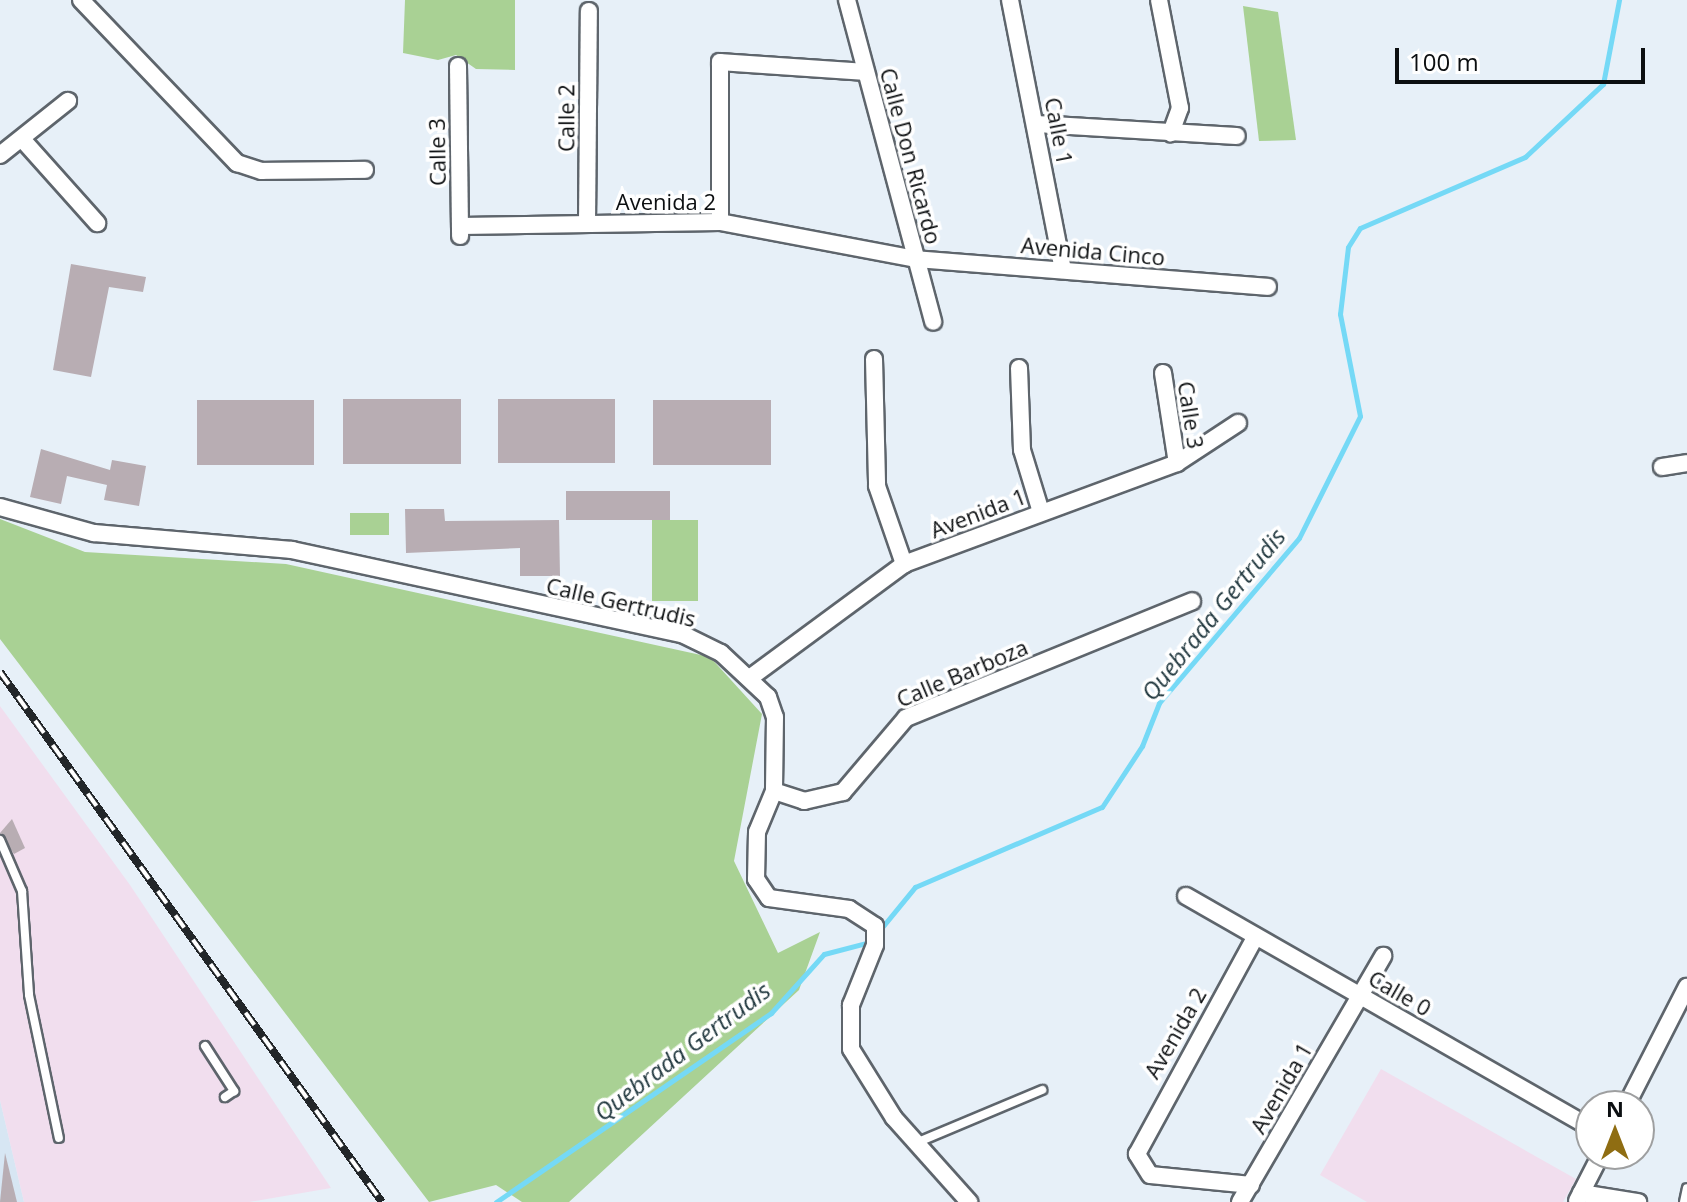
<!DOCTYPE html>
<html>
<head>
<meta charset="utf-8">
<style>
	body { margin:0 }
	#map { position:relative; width:1687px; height:1202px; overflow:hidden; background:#e7f0f8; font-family:"Open Sans",sans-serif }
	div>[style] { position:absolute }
	.built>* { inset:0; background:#d7e6f3 }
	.education>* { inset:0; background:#f1deee }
	.green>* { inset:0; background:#a9d194; transform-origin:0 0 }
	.stream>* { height:5px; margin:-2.5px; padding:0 2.5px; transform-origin:2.5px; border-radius:2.5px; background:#75d9f6 }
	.building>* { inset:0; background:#b8adb3; transform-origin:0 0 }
	.roads { filter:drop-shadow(2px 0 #5e656c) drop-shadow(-2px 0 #5e656c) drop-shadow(0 2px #5e656c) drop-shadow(0 -2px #5e656c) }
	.lane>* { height:8px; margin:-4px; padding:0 4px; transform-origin:4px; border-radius:4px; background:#fff }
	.street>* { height:16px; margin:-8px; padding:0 8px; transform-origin:8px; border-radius:8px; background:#fff }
	.rail>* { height:8px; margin-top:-4px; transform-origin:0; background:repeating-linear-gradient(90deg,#fff 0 15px,#222629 0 30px); box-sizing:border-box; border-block:2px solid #222629 }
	span { translate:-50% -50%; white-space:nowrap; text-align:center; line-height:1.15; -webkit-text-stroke:7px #fff; paint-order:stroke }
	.street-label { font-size:22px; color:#0c0f11 }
	.water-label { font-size:24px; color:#1f363d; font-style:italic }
	.north { position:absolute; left:1575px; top:1090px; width:80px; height:80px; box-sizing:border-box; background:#fff; border:2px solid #9e9fa0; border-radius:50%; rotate:0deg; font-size:22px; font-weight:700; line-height:32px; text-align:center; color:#0c0f11 }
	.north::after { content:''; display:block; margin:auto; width:28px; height:36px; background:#8f6d12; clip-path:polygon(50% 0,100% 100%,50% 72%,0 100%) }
	.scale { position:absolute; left:1395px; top:48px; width:250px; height:36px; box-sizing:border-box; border:4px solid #0c0f11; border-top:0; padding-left:10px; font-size:24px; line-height:28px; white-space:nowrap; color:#0c0f11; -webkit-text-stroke:6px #fff; paint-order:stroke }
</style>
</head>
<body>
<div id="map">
	<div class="built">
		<div style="clip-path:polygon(0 1100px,24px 1202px,0 1202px)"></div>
	</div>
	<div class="education">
		<div style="clip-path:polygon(0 706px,130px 885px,331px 1188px,249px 1202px,24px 1202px,0 1100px)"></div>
		<div style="clip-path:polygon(1381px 1069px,1576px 1179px,1563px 1202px,1367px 1202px,1320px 1175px)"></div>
	</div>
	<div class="green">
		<div style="clip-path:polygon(405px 0,515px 0,515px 70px,476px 69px,456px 55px,438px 60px,403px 53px)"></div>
		<div style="clip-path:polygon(1243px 6px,1278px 12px,1296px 140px,1259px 141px)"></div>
		<div style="left:350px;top:513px;width:39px;height:22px"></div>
		<div style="clip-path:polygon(0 519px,85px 552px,286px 564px,710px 657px,762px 714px,734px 861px,778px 953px,820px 932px,799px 990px,569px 1202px,522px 1202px,496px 1185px,429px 1202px,0 639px)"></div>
		<div style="left:652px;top:520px;width:46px;height:81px"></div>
	</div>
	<div class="stream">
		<div style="left:879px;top:931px;width:57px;rotate:-50.7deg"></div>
		<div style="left:915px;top:887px;width:203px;rotate:-23.2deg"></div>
		<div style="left:1102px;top:807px;width:73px;rotate:-56.7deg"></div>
		<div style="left:1142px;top:746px;width:46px;rotate:-68.4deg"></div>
		<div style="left:1159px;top:703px;width:216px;rotate:-49.7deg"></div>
		<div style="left:1299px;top:538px;width:136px;rotate:-63.4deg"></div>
		<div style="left:1360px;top:416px;width:104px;rotate:-101.1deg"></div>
		<div style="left:1340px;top:314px;width:67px;rotate:-83.2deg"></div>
		<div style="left:1348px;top:247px;width:22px;rotate:-58deg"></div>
		<div style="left:1360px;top:228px;width:180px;rotate:-23.3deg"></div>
		<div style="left:1525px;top:157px;width:107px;rotate:-43.1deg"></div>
		<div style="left:1603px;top:84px;width:86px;rotate:-79.2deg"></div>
		<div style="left:496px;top:1202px;width:334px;rotate:-34.5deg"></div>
		<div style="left:771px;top:1013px;width:79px;rotate:-48.1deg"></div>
		<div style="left:824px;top:954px;width:48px;rotate:-14.6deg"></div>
	</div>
	<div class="building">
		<div style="clip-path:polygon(71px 264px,146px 277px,143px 292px,109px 287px,91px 377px,53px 370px)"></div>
		<div style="left:343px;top:399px;width:118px;height:65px"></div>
		<div style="left:498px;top:399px;width:117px;height:64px"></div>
		<div style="left:197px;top:400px;width:117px;height:65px"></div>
		<div style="left:653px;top:400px;width:118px;height:65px"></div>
		<div style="clip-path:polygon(41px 449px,110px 470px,112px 460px,146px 466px,139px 506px,104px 500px,107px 485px,67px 476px,61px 504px,30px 497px)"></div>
		<div style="left:566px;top:491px;width:104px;height:29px"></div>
		<div style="clip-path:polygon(405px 509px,444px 509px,445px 521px,559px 520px,560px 576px,520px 576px,520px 548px,406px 553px)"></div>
		<div style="clip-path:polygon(12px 819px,25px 848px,14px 854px,0 833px)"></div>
		<div style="clip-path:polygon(5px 1153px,17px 1202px,0 1202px)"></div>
	</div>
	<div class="roads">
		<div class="lane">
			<div style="left:0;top:840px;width:56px;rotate:66.7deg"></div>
			<div style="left:22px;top:891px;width:104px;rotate:86.1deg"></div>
			<div style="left:29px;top:995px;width:146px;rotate:78.2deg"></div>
			<div style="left:205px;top:1046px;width:54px;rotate:57.2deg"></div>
			<div style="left:234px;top:1091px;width:11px;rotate:146deg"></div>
			<div style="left:916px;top:1143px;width:137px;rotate:-22.8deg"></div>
			<div style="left:1684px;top:1202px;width:14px;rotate:-78deg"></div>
		</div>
		<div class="street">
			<div style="left:81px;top:0;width:226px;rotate:46.3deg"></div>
			<div style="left:237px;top:163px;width:26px;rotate:18deg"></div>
			<div style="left:262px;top:171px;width:103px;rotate:-0.6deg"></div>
			<div style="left:847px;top:0;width:333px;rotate:75deg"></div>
			<div style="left:1010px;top:0;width:275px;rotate:78.9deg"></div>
			<div style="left:1159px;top:0;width:110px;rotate:79deg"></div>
			<div style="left:1180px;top:108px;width:27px;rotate:110deg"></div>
			<div style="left:458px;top:66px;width:170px;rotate:89.3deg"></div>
			<div style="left:1036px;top:124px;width:201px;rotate:3.4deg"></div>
			<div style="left:22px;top:139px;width:113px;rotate:48.2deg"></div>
			<div style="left:0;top:155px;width:87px;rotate:-38.5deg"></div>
			<div style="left:720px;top:222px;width:160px;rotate:-90deg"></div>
			<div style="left:720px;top:62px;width:146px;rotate:3.9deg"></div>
			<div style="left:587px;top:224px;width:213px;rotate:-89.5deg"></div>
			<div style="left:461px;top:226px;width:259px;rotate:-0.9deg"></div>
			<div style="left:720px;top:222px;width:198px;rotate:10.7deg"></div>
			<div style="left:915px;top:259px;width:354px;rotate:4.5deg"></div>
			<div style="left:874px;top:359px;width:127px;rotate:88.6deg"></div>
			<div style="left:877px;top:486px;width:83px;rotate:70.9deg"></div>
			<div style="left:1019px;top:368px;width:82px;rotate:87.9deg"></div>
			<div style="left:1022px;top:450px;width:65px;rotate:73deg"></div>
			<div style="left:1163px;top:373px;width:91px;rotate:81.2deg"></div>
			<div style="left:1662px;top:467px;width:25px;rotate:-9deg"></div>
			<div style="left:0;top:507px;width:98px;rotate:15.5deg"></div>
			<div style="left:94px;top:533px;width:199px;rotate:4.9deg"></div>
			<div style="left:292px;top:550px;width:399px;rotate:12.2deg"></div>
			<div style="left:682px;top:634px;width:43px;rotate:26deg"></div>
			<div style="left:721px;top:653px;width:64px;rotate:43.1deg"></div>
			<div style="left:768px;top:697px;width:21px;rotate:71deg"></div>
			<div style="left:775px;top:717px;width:74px;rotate:90.8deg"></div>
			<div style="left:774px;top:791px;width:44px;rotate:112.5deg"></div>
			<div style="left:757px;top:832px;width:47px;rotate:91.2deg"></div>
			<div style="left:756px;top:879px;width:23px;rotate:56deg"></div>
			<div style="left:769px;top:898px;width:81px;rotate:7.8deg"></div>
			<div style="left:849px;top:909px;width:31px;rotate:33deg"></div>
			<div style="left:875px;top:926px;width:19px;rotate:90deg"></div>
			<div style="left:875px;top:945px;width:65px;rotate:111.8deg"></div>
			<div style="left:851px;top:1005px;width:44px;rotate:90deg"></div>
			<div style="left:851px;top:1049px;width:81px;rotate:58.1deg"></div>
			<div style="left:894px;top:1118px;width:113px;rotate:48.2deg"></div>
			<div style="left:751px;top:677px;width:190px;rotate:-36.4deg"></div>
			<div style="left:904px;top:564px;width:291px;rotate:-20.3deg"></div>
			<div style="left:1177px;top:463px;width:73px;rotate:-33.3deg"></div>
			<div style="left:774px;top:791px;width:32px;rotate:18deg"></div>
			<div style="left:804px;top:801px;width:40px;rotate:-13deg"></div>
			<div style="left:843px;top:792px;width:97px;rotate:-49.6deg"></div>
			<div style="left:906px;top:718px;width:309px;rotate:-22.2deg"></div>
			<div style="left:1186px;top:896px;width:467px;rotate:29.8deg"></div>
			<div style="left:1626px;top:1106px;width:134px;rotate:-62.9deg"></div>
			<div style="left:1251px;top:1185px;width:101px;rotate:-174.3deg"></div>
			<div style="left:1150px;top:1175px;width:25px;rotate:-122deg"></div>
			<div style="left:1137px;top:1154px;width:248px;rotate:-61.4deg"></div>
			<div style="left:1581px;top:1193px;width:58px;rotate:9deg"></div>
			<div style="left:1577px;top:1201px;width:53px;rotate:-62.9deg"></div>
			<div style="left:1240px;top:1202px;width:285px;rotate:-59.8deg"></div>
		</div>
	</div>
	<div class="rail">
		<div style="left:0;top:672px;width:653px;rotate:54.22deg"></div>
	</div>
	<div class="street-label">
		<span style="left:566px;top:118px;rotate:-90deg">Calle 2</span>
		<span style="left:1059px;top:131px;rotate:79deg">Calle 1</span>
		<span style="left:437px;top:152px;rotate:-91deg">Calle 3</span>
		<span style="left:911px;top:156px;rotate:75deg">Calle Don Ricardo</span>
		<span style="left:666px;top:202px">Avenida 2</span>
		<span style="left:1093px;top:251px;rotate:5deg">Avenida Cinco</span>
		<span style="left:1191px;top:415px;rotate:81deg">Calle 3</span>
		<span style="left:978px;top:513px;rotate:-21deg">Avenida 1</span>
		<span style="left:621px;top:602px;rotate:13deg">Calle Gertrudis</span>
		<span style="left:962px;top:673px;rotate:-23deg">Calle Barboza</span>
		<span style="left:1400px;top:993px;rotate:30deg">Calle 0</span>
		<span style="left:1175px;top:1033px;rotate:-60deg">Avenida 2</span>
		<span style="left:1281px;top:1088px;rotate:-60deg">Avenida 1</span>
	</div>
	<div class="water-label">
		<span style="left:1213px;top:614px;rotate:-51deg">Quebrada Gertrudis</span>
		<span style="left:682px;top:1051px;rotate:-37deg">Quebrada Gertrudis</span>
	</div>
	<div class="north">N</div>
	<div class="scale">100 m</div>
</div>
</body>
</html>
